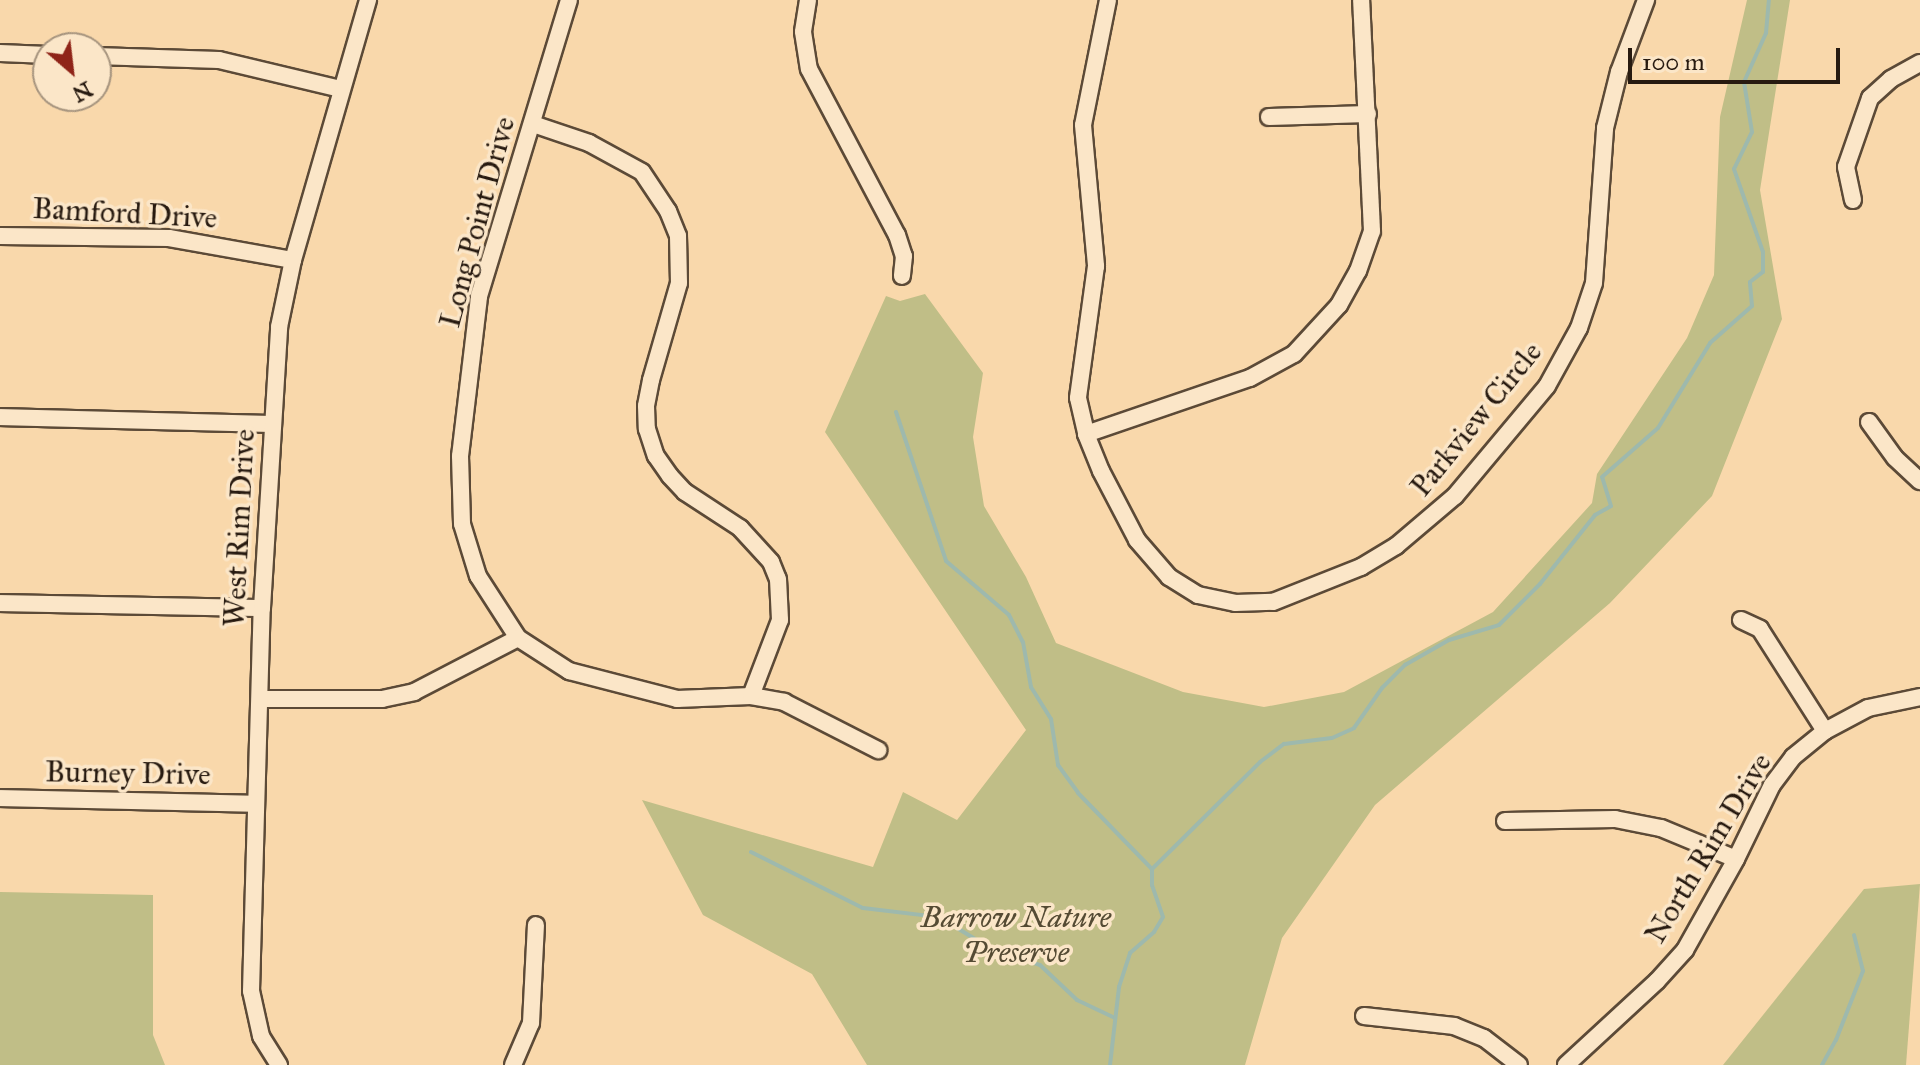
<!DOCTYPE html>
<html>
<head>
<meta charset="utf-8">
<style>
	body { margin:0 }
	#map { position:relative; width:1920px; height:1065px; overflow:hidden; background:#f9d8ab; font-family:"IM FELL Great Primer",serif }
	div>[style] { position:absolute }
	.green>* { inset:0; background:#c0be87 }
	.stream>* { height:4px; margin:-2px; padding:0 2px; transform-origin:2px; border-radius:2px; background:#9eb9ad }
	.roads { filter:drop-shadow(2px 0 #5c4a37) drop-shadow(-2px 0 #5c4a37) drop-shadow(0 2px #5c4a37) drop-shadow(0 -2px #5c4a37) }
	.minor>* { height:16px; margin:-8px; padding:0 8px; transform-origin:8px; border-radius:8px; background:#fbe6c8 }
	span { translate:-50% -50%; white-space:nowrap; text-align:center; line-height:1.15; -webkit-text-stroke:7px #fbe6c8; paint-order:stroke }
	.street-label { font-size:30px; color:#271a10 }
	.park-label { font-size:30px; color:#554b34; font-style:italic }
	.north { position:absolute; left:32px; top:32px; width:80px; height:80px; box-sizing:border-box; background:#fbe6c8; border:2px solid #a6947e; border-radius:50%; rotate:152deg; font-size:22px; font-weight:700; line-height:32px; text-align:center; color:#271a10 }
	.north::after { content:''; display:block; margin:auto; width:28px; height:36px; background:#8f2418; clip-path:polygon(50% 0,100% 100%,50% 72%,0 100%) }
	.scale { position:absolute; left:1628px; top:48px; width:212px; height:36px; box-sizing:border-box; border:4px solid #271a10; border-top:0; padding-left:10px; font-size:24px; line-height:28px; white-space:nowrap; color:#271a10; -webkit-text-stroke:6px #fbe6c8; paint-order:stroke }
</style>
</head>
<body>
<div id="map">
	<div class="green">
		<div style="clip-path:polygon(1747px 0,1790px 0,1760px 190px,1782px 319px,1712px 496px,1610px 603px,1375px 805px,1282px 938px,1245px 1065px,867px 1065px,812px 974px,703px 915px,642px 800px,873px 867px,903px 792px,957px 820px,1026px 730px,825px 432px,886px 296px,900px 301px,925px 294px,983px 373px,973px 437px,984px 506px,1026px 577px,1056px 643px,1183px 692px,1264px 707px,1344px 692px,1493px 612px,1592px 503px,1597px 474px,1687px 338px,1714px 275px,1720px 117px)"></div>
		<div style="clip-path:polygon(1920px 884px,1906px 1065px,1723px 1065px,1864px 889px)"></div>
		<div style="clip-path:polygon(0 892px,153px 895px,153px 1035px,165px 1065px,0 1065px)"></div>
	</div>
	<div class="stream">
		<div style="left:896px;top:412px;width:157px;rotate:71.4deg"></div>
		<div style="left:946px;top:561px;width:83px;rotate:40.6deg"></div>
		<div style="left:1009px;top:615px;width:30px;rotate:63deg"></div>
		<div style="left:1023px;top:642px;width:46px;rotate:79.9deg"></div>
		<div style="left:1031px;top:687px;width:38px;rotate:58deg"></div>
		<div style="left:1051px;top:719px;width:47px;rotate:81.3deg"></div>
		<div style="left:1058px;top:765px;width:34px;rotate:54deg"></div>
		<div style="left:1078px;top:793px;width:106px;rotate:45.8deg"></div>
		<div style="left:751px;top:852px;width:125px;rotate:26.6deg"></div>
		<div style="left:863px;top:908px;width:77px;rotate:6.8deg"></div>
		<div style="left:939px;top:917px;width:60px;rotate:31.3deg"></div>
		<div style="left:990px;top:948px;width:53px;rotate:18.8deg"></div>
		<div style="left:1040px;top:965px;width:51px;rotate:43.4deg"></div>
		<div style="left:1077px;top:1000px;width:42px;rotate:25.3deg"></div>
		<div style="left:1110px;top:1065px;width:79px;rotate:-83.4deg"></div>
		<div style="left:1119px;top:987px;width:36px;rotate:-72deg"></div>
		<div style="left:1130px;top:953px;width:32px;rotate:-41deg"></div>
		<div style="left:1154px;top:932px;width:17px;rotate:-59deg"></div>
		<div style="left:1163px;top:917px;width:34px;rotate:-109deg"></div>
		<div style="left:1152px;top:885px;width:16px;rotate:-90deg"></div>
		<div style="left:1152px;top:869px;width:152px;rotate:-44.7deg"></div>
		<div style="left:1260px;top:762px;width:30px;rotate:-37deg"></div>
		<div style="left:1284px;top:744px;width:48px;rotate:-7.1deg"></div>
		<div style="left:1332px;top:738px;width:24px;rotate:-24deg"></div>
		<div style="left:1354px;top:728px;width:49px;rotate:-55deg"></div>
		<div style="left:1382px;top:688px;width:33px;rotate:-45deg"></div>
		<div style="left:1405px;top:665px;width:51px;rotate:-29.6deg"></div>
		<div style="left:1449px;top:640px;width:52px;rotate:-16.7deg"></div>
		<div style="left:1499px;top:625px;width:58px;rotate:-45deg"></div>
		<div style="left:1540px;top:584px;width:88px;rotate:-51.4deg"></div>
		<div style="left:1595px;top:515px;width:18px;rotate:-29deg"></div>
		<div style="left:1611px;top:506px;width:30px;rotate:-107deg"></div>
		<div style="left:1602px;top:477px;width:74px;rotate:-41.2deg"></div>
		<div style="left:1658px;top:428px;width:100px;rotate:-58.5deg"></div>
		<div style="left:1710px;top:343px;width:56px;rotate:-41.4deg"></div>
		<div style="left:1752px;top:306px;width:24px;rotate:-95deg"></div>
		<div style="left:1750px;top:282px;width:16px;rotate:-38deg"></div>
		<div style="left:1763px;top:272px;width:20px;rotate:-90deg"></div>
		<div style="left:1763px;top:252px;width:88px;rotate:-109.3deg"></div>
		<div style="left:1734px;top:169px;width:41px;rotate:-64.1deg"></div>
		<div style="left:1752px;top:132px;width:51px;rotate:-99.1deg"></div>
		<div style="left:1744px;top:82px;width:54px;rotate:-65.8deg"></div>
		<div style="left:1766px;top:33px;width:33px;rotate:-85deg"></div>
		<div style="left:1822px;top:1065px;width:29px;rotate:-61deg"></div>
		<div style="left:1836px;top:1040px;width:74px;rotate:-68.6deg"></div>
		<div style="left:1863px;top:971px;width:37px;rotate:-104deg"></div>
	</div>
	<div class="roads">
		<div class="minor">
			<div style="left:569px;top:0;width:310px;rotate:106.9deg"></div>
			<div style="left:479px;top:297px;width:160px;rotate:96.8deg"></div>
			<div style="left:460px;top:456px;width:68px;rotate:88.3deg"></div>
			<div style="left:462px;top:524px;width:54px;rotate:72.9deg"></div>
			<div style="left:478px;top:576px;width:74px;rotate:57.2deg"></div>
			<div style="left:518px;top:638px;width:61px;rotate:32.9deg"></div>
			<div style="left:569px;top:671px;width:112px;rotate:14.5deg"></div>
			<div style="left:677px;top:699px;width:74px;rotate:-2.3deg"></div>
			<div style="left:751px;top:696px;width:34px;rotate:10deg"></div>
			<div style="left:784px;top:702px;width:106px;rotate:27.1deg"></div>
			<div style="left:808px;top:0;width:32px;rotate:99deg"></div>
			<div style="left:803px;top:32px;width:37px;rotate:81deg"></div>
			<div style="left:809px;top:69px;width:188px;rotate:62.1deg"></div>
			<div style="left:897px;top:235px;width:22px;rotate:72deg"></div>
			<div style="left:904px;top:256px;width:20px;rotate:96deg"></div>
			<div style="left:1108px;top:0;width:127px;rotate:101.3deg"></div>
			<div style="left:1083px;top:125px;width:142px;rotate:84.7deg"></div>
			<div style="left:1096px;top:266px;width:133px;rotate:97.8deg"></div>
			<div style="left:1078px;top:398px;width:37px;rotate:77deg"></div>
			<div style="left:1086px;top:434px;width:40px;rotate:68deg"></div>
			<div style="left:1101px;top:471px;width:78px;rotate:62.4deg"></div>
			<div style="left:1137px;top:540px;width:49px;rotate:49.1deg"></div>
			<div style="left:1169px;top:577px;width:34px;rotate:32deg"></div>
			<div style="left:1198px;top:595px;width:38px;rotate:12deg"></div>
			<div style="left:1235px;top:603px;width:38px;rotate:-2deg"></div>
			<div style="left:1273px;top:602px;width:95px;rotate:-21.7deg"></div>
			<div style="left:1361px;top:567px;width:41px;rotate:-31deg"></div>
			<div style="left:1396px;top:546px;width:77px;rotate:-40.3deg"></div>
			<div style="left:1455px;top:496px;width:143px;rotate:-50.1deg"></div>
			<div style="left:1547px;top:386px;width:66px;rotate:-61.1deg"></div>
			<div style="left:1579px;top:328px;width:47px;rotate:-71.6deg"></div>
			<div style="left:1594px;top:283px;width:155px;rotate:-85.9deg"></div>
			<div style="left:1605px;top:128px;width:58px;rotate:-76deg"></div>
			<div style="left:1619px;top:72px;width:77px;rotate:-69.4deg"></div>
			<div style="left:0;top:53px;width:48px;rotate:2.4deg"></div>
			<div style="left:96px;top:56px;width:123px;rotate:1.9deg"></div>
			<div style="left:219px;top:60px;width:125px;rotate:13.4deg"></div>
			<div style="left:1269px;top:117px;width:99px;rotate:-1.7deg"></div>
			<div style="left:533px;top:124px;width:59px;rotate:18.7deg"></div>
			<div style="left:589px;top:143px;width:60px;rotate:28.7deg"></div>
			<div style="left:642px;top:172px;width:47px;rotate:56.3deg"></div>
			<div style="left:668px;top:211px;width:27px;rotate:68deg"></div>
			<div style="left:678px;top:236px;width:47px;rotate:88.8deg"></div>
			<div style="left:679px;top:283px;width:101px;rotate:106.1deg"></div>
			<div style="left:651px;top:380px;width:26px;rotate:101deg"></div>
			<div style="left:646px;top:406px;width:23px;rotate:88deg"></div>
			<div style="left:647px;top:429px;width:28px;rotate:72deg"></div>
			<div style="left:656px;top:456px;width:24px;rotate:55deg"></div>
			<div style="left:670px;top:476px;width:22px;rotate:47deg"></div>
			<div style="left:685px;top:492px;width:66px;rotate:33.2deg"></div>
			<div style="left:740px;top:528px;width:46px;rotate:47.6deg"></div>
			<div style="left:771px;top:562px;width:18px;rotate:68deg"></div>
			<div style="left:778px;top:579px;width:41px;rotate:87.2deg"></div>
			<div style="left:780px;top:620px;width:81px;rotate:110.9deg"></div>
			<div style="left:1853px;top:200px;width:34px;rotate:-102deg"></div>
			<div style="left:1846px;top:167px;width:73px;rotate:-70.8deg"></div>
			<div style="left:1870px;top:98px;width:28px;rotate:-42deg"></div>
			<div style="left:1891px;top:79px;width:33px;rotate:-29deg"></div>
			<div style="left:0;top:236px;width:169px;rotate:0.7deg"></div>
			<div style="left:169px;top:238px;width:126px;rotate:10.1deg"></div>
			<div style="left:0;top:417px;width:273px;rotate:1.5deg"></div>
			<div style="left:1869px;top:422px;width:44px;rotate:54.2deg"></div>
			<div style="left:1895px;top:458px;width:34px;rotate:43deg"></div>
			<div style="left:1086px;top:434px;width:173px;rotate:-18.9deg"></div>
			<div style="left:1250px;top:378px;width:50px;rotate:-28.6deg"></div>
			<div style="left:1294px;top:354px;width:67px;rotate:-47.4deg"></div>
			<div style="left:1339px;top:305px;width:39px;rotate:-61deg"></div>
			<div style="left:1358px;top:271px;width:42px;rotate:-70.7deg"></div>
			<div style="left:1372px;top:231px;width:231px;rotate:-92.7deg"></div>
			<div style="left:0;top:603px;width:262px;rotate:1.1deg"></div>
			<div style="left:1741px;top:620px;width:21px;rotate:25deg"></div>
			<div style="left:1760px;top:629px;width:121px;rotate:57.5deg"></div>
			<div style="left:260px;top:699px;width:122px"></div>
			<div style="left:382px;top:699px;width:33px;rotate:-12deg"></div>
			<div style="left:414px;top:692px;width:117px;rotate:-27.4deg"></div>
			<div style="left:0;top:798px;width:256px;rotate:1.3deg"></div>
			<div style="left:1505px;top:821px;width:110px;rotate:-1deg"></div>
			<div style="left:1615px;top:819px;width:47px;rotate:11.1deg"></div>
			<div style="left:1661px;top:828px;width:81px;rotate:22.5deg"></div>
			<div style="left:1364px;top:1016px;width:91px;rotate:6.3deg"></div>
			<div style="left:1454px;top:1026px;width:32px;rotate:22deg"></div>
			<div style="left:1484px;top:1038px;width:44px;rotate:37.6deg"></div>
			<div style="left:279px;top:1065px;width:34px;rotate:-122deg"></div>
			<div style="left:261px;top:1036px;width:46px;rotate:-102.5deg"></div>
			<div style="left:251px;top:991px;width:383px;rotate:-88.4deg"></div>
			<div style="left:262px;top:608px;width:282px;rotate:-86.5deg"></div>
			<div style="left:279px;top:327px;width:68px;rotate:-78.2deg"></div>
			<div style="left:293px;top:260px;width:271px;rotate:-73.9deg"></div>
			<div style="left:513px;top:1065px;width:46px;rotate:-66.8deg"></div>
			<div style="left:531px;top:1023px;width:98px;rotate:-87.1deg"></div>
			<div style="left:1566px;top:1065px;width:124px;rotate:-42.7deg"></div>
			<div style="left:1657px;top:981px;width:42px;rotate:-47.9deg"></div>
			<div style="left:1685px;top:950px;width:104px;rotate:-60.7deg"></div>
			<div style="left:1736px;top:859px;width:82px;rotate:-64.1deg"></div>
			<div style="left:1772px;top:785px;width:35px;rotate:-53deg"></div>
			<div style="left:1793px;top:757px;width:41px;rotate:-39.1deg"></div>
			<div style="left:1825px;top:731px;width:49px;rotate:-28.1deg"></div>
			<div style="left:1868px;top:708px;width:53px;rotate:-11.9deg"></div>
		</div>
	</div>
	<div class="street-label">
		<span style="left:125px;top:213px;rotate:3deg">Bamford Drive</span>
		<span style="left:477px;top:222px;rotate:-75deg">Long Point Drive</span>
		<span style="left:1476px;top:419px;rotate:-51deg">Parkview Circle</span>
		<span style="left:239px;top:528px;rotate:-87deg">West Rim Drive</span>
		<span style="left:128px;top:773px;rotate:1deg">Burney Drive</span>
		<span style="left:1708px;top:848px;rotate:-59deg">North Rim Drive</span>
	</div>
	<div class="park-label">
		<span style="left:1016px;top:934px">Barrow Nature<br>Preserve</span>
	</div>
	<div class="north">N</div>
	<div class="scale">100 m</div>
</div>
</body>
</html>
